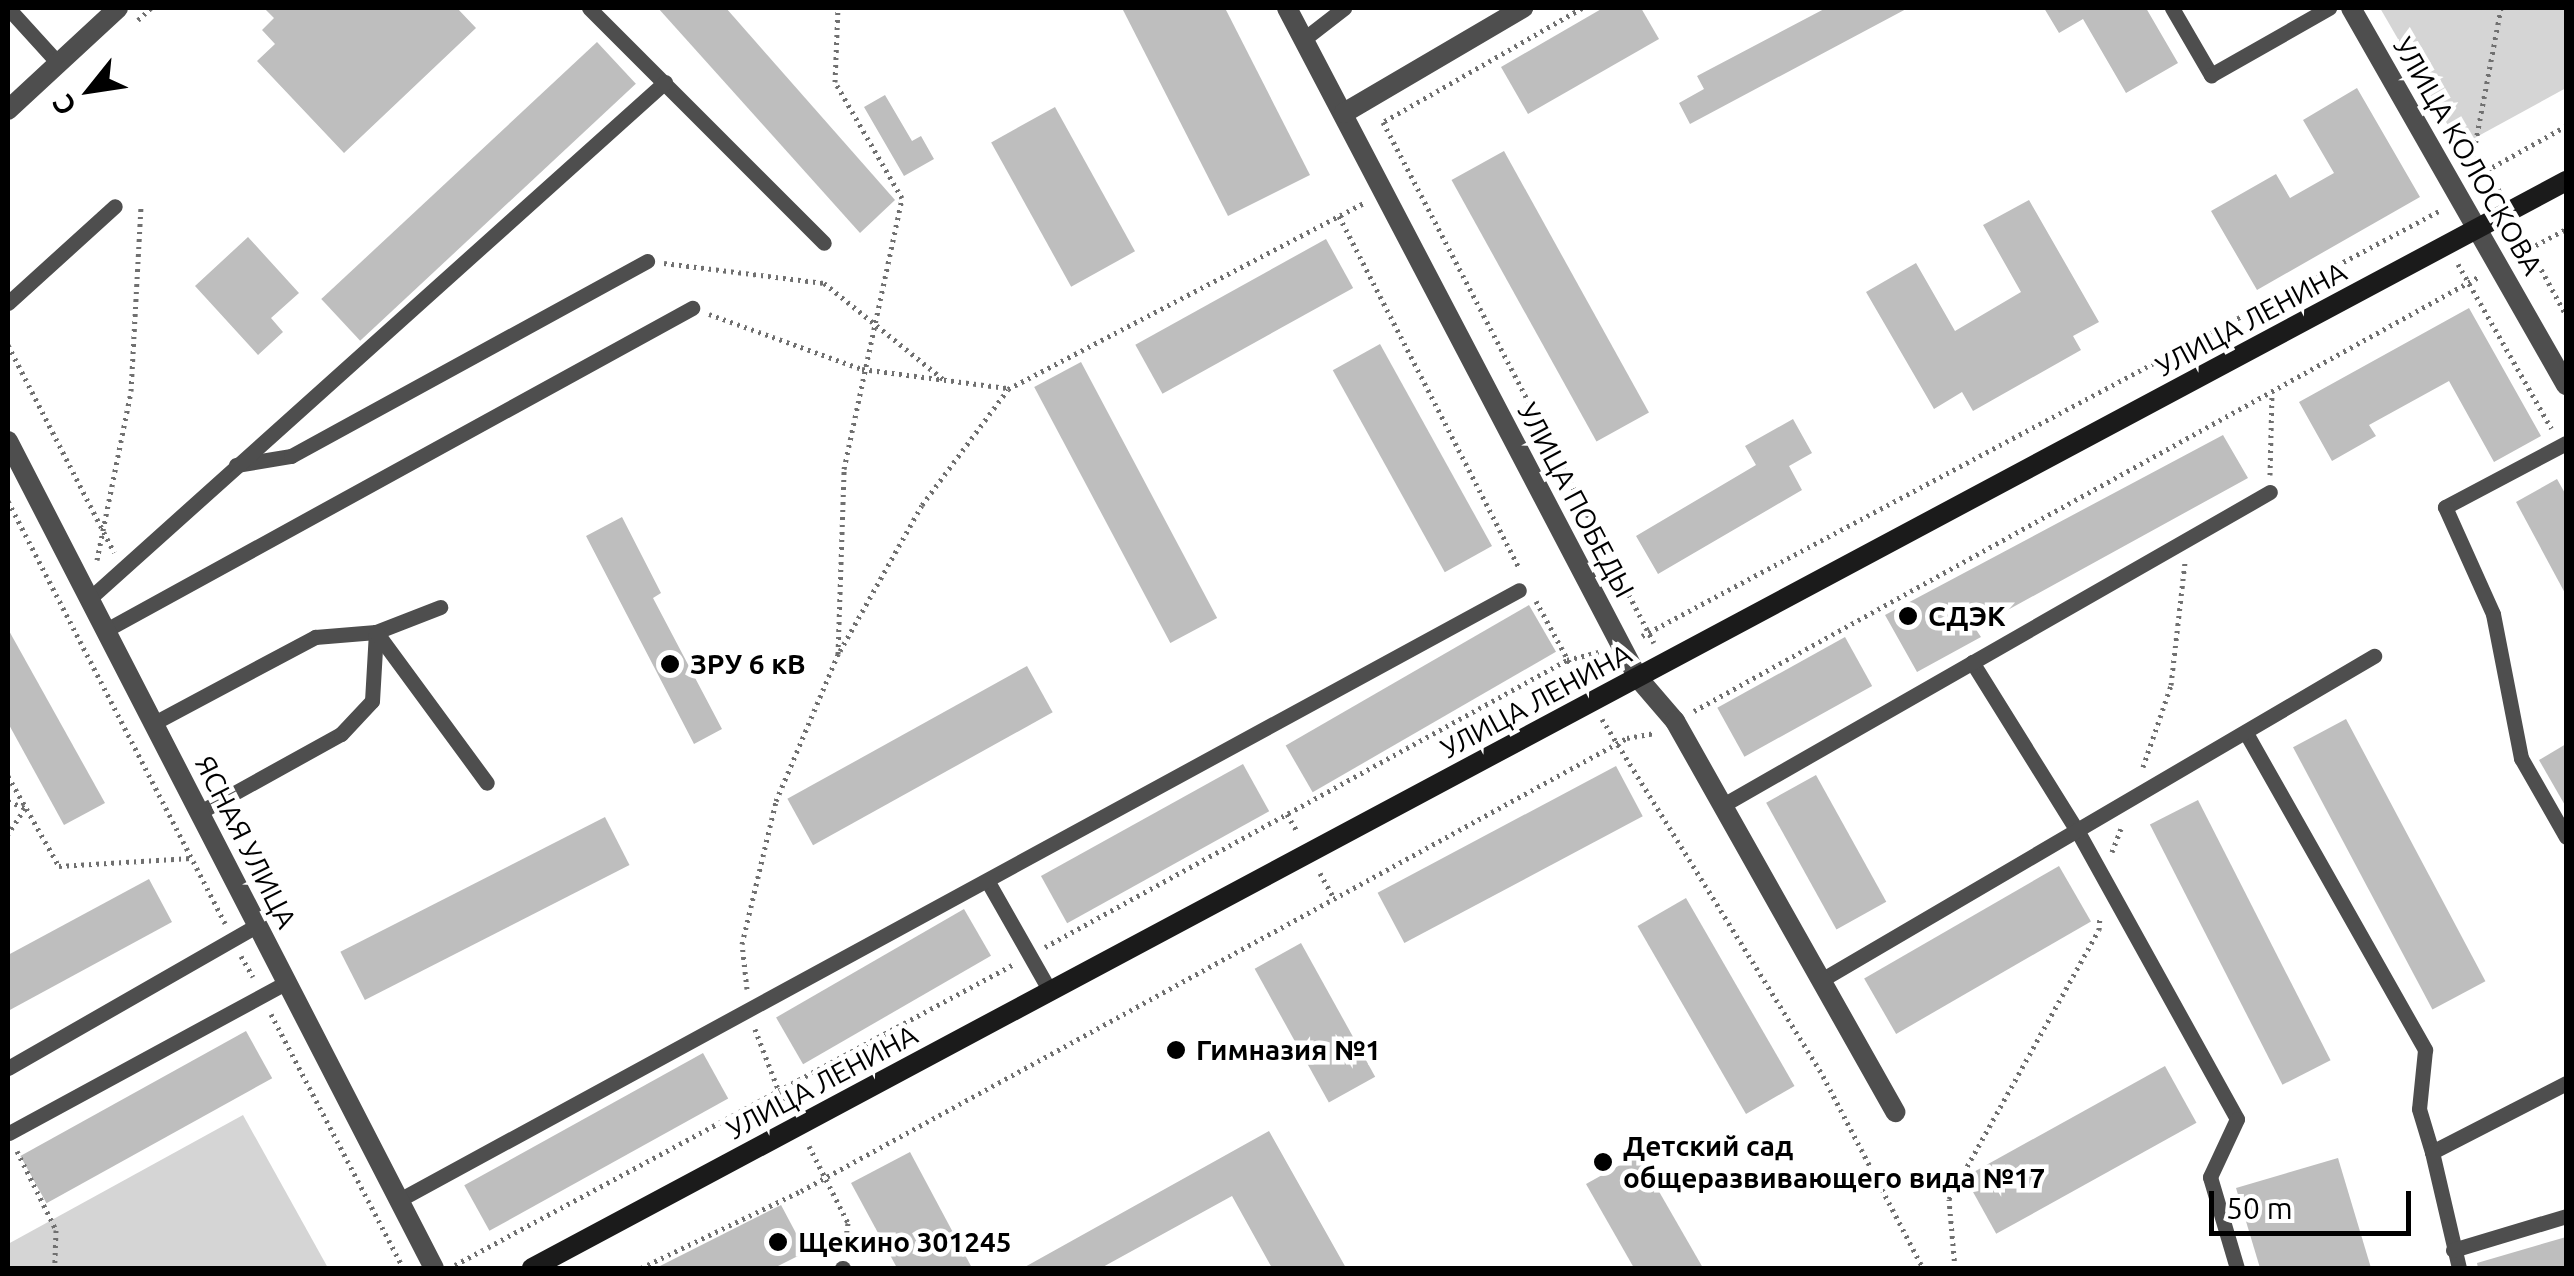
<!DOCTYPE html>
<html>
<head>
<meta charset="utf-8">
<style>
	body { margin:0 }
	#map { position:relative; width:2574px; height:1276px; overflow:hidden; background:#fff; font-family:Ubuntu,sans-serif }
	div>[style] { position:absolute }
	.green>* { inset:0; background:#d5d5d5 }
	.building>* { inset:0; background:#bebebe; transform-origin:0 0 }
	.path>* { height:5px; margin-top:-2.5px; transform-origin:0; background:repeating-linear-gradient(90deg,#707070 0 2.5px,transparent 0 7.5px) }
	.lane>* { height:15px; margin:-7.5px; padding:0 7.5px; transform-origin:7.5px; border-radius:7.5px; background:#4e4e4e }
	.street>* { height:20px; margin:-10px; padding:0 10px; transform-origin:10px; border-radius:10px; background:#4e4e4e }
	.secondary>* { height:20px; margin:-10px; padding:0 10px; transform-origin:10px; border-radius:10px; background:#1b1b1b }
	.dots>* { width:28px; height:28px; translate:-50% -50%; box-sizing:border-box; border:5px solid #fff; border-radius:50% }
	span { translate:-50% -50%; white-space:nowrap; text-align:center; line-height:1.15; -webkit-text-stroke:9px #fff; paint-order:stroke }
	.street-label { font-size:28px; color:#000 }
	.poi-label { font-size:28px; color:#000; font-weight:700 }
	.left { translate:0 -50%; text-align:left }
	.frame { position:absolute; inset:0; border:10px solid #000; pointer-events:none }
	.north { position:absolute; left:40px; top:40px; width:100px; height:100px; -webkit-text-stroke:8px #fff; paint-order:stroke; rotate:240deg; font-size:28px; font-weight:700; line-height:40px; text-align:center; color:#000 }
	.north::after { content:''; display:block; margin:auto; width:35px; height:45px; background:#000; clip-path:polygon(50% 0,100% 100%,50% 72%,0 100%) }
	.scale { position:absolute; left:2209px; top:1191px; width:202px; height:45px; box-sizing:border-box; border:5px solid #000; border-top:0; padding-left:12px; font-size:30px; line-height:35px; white-space:nowrap; color:#000; -webkit-text-stroke:8px #fff; paint-order:stroke }
</style>
</head>
<body>
<div id="map">
	<div class="green">
		<div style="clip-path:polygon(2380px 8px,2566px 8px,2566px 88px,2460px 146px)"></div>
		<div style="clip-path:polygon(243px 1115px,328px 1268px,8px 1268px,8px 1244px)"></div>
	</div>
	<div class="building">
		<div style="clip-path:polygon(264px 8px,457px 8px,476px 28px,344px 153px,257px 61px,275px 44px,262px 30px,274px 18px)"></div>
		<div style="clip-path:polygon(658px 8px,726px 8px,895px 200px,860px 233px)"></div>
		<div style="clip-path:polygon(1122px 8px,1225px 8px,1310px 175px,1228px 216px)"></div>
		<div style="clip-path:polygon(1603px 8px,1641px 8px,1659px 39px,1528px 114px,1501px 67px)"></div>
		<div style="clip-path:polygon(1826px 8px,1908px 8px,1690px 124px,1679px 103px,1704px 89px,1697px 76px)"></div>
		<div style="clip-path:polygon(2044px 8px,2146px 8px,2178px 63px,2126px 93px,2083px 19px,2059px 33px)"></div>
		<div style="left:597px;top:42px;width:57px;height:377px;rotate:47deg"></div>
		<div style="clip-path:polygon(2357px 88px,2420px 197px,2257px 290px,2211px 211px,2276px 174px,2290px 198px,2334px 173px,2303px 120px)"></div>
		<div style="clip-path:polygon(885px 95px,912px 141px,921px 136px,934px 159px,904px 176px,864px 107px)"></div>
		<div style="left:1055px;top:107px;width:165px;height:73px;rotate:61deg"></div>
		<div style="left:1504px;top:151px;width:299px;height:60px;rotate:61deg"></div>
		<div style="clip-path:polygon(2029px 200px,2099px 322px,2073px 336px,2081px 350px,1973px 411px,1962px 392px,1934px 409px,1866px 292px,1916px 263px,1955px 331px,2021px 292px,1983px 225px)"></div>
		<div style="clip-path:polygon(248px 237px,299px 293px,271px 318px,283px 332px,258px 355px,195px 286px)"></div>
		<div style="left:1326px;top:239px;width:56px;height:218px;rotate:61deg"></div>
		<div style="clip-path:polygon(2469px 308px,2541px 436px,2494px 462px,2449px 381px,2369px 425px,2376px 436px,2332px 461px,2299px 402px)"></div>
		<div style="left:1380px;top:344px;width:231px;height:54px;rotate:61deg"></div>
		<div style="left:1081px;top:362px;width:290px;height:53px;rotate:62deg"></div>
		<div style="clip-path:polygon(1793px 419px,1812px 453px,1789px 466px,1802px 490px,1658px 574px,1636px 536px,1756px 465px,1745px 446px)"></div>
		<div style="clip-path:polygon(2223px 435px,2248px 478px,1975px 628px,1981px 637px,1917px 672px,1885px 615px)"></div>
		<div style="clip-path:polygon(2557px 479px,2566px 495px,2566px 595px,2516px 502px)"></div>
		<div style="clip-path:polygon(622px 517px,661px 593px,653px 598px,722px 729px,694px 744px,586px 536px)"></div>
		<div style="left:1529px;top:605px;width:54px;height:281px;rotate:60deg"></div>
		<div style="clip-path:polygon(8px 629px,105px 803px,64px 825px,8px 723px)"></div>
		<div style="left:1845px;top:637px;width:56px;height:146px;rotate:61deg"></div>
		<div style="left:1027px;top:666px;width:53px;height:274px;rotate:61deg"></div>
		<div style="left:2346px;top:719px;width:297px;height:60px;rotate:62deg"></div>
		<div style="clip-path:polygon(2566px 744px,2566px 807px,2539px 760px)"></div>
		<div style="left:1243px;top:764px;width:54px;height:231px;rotate:61deg"></div>
		<div style="left:1616px;top:766px;width:57px;height:270px;rotate:62deg"></div>
		<div style="left:1816px;top:775px;width:145px;height:57px;rotate:61deg"></div>
		<div style="left:2198px;top:800px;width:292px;height:54px;rotate:63deg"></div>
		<div style="left:605px;top:817px;width:54px;height:297px;rotate:63deg"></div>
		<div style="left:2059px;top:866px;width:64px;height:225px;rotate:60deg"></div>
		<div style="clip-path:polygon(149px 879px,172px 922px,8px 1011px,8px 955px)"></div>
		<div style="left:1686px;top:898px;width:217px;height:56px;rotate:60deg"></div>
		<div style="left:964px;top:909px;width:54px;height:217px;rotate:60deg"></div>
		<div style="left:1301px;top:943px;width:153px;height:53px;rotate:61deg"></div>
		<div style="left:246px;top:1031px;width:54px;height:258px;rotate:61deg"></div>
		<div style="left:703px;top:1053px;width:52px;height:273px;rotate:61deg"></div>
		<div style="left:2165px;top:1066px;width:65px;height:229px;rotate:61deg"></div>
		<div style="clip-path:polygon(1269px 1131px,1346px 1268px,1272px 1268px,1232px 1196px,1101px 1268px,1023px 1268px)"></div>
		<div style="clip-path:polygon(910px 1152px,972px 1268px,897px 1268px,851px 1183px)"></div>
		<div style="clip-path:polygon(1638px 1155px,1703px 1268px,1634px 1268px,1586px 1184px)"></div>
		<div style="clip-path:polygon(2338px 1158px,2371px 1268px,2260px 1268px,2236px 1188px)"></div>
		<div style="clip-path:polygon(781px 1205px,806px 1252px,774px 1268px,656px 1268px)"></div>
		<div style="clip-path:polygon(2566px 1237px,2566px 1268px,2478px 1268px,2477px 1263px)"></div>
	</div>
	<div class="path">
		<div style="left:1582px;top:8px;width:229px;rotate:150.2deg"></div>
		<div style="left:1383px;top:122px;width:587px;rotate:62.52deg"></div>
		<div style="left:138px;top:20px;width:18px;rotate:-43deg"></div>
		<div style="left:2488px;top:169px;width:28px;rotate:63deg"></div>
		<div style="left:2470px;top:172px;width:167px;rotate:-79.3deg"></div>
		<div style="left:2473px;top:178px;width:107px;rotate:-29.2deg"></div>
		<div style="left:1339px;top:216px;width:397px;rotate:62.9deg"></div>
		<div style="left:2520px;top:230px;width:97px;rotate:61.6deg"></div>
		<div style="left:2516px;top:256px;width:57px;rotate:-28.4deg"></div>
		<div style="left:664px;top:263px;width:161px;rotate:7.1deg"></div>
		<div style="left:824px;top:283px;width:154px;rotate:38.9deg"></div>
		<div style="left:2458px;top:264px;width:189px;rotate:60.4deg"></div>
		<div style="left:709px;top:314px;width:163px;rotate:19.8deg"></div>
		<div style="left:862px;top:369px;width:146px;rotate:7.5deg"></div>
		<div style="left:8px;top:345px;width:233px;rotate:62.9deg"></div>
		<div style="left:2270px;top:475px;width:82px;rotate:-88.6deg"></div>
		<div style="left:8px;top:501px;width:475px;rotate:62.8deg"></div>
		<div style="left:97px;top:560px;width:172px;rotate:-78.6deg"></div>
		<div style="left:131px;top:391px;width:184px;rotate:-86.9deg"></div>
		<div style="left:1536px;top:601px;width:94px;rotate:61.5deg"></div>
		<div style="left:1642px;top:636px;width:903px;rotate:-28.07deg"></div>
		<div style="left:840px;top:651px;width:167px;rotate:-60.7deg"></div>
		<div style="left:922px;top:505px;width:144px;rotate:-53.4deg"></div>
		<div style="left:1008px;top:389px;width:402px;rotate:-27.6deg"></div>
		<div style="left:1694px;top:711px;width:898px;rotate:-28.96deg"></div>
		<div style="left:1602px;top:719px;width:420px;rotate:58.2deg"></div>
		<div style="left:1823px;top:1076px;width:216px;rotate:62.5deg"></div>
		<div style="left:2143px;top:767px;width:87px;rotate:-71.1deg"></div>
		<div style="left:2171px;top:685px;width:123px;rotate:-83.5deg"></div>
		<div style="left:8px;top:776px;width:103px;rotate:60.5deg"></div>
		<div style="left:59px;top:866px;width:132px;rotate:-3.5deg"></div>
		<div style="left:8px;top:801px;width:18px;rotate:22deg"></div>
		<div style="left:25px;top:808px;width:31px;rotate:123deg"></div>
		<div style="left:1287px;top:814px;width:22px;rotate:60deg"></div>
		<div style="left:2112px;top:852px;width:25px;rotate:-69deg"></div>
		<div style="left:1320px;top:873px;width:26px;rotate:61deg"></div>
		<div style="left:1045px;top:947px;width:596px;rotate:-28.8deg"></div>
		<div style="left:1567px;top:660px;width:34px;rotate:-14deg"></div>
		<div style="left:241px;top:956px;width:24px;rotate:60deg"></div>
		<div style="left:747px;top:989px;width:45px;rotate:-96.3deg"></div>
		<div style="left:742px;top:944px;width:147px;rotate:-76.6deg"></div>
		<div style="left:776px;top:801px;width:160px;rotate:-67.1deg"></div>
		<div style="left:838px;top:654px;width:185px;rotate:-88.1deg"></div>
		<div style="left:844px;top:469px;width:277px;rotate:-77.9deg"></div>
		<div style="left:902px;top:198px;width:134px;rotate:-120deg"></div>
		<div style="left:835px;top:82px;width:74px;rotate:-87.7deg"></div>
		<div style="left:271px;top:1014px;width:286px;rotate:62.5deg"></div>
		<div style="left:755px;top:1029px;width:84px;rotate:69deg"></div>
		<div style="left:809px;top:1146px;width:86px;rotate:63.1deg"></div>
		<div style="left:848px;top:1223px;width:28px;rotate:98deg"></div>
		<div style="left:17px;top:1151px;width:88px;rotate:63.7deg"></div>
		<div style="left:56px;top:1230px;width:38px;rotate:92deg"></div>
		<div style="left:455px;top:1265px;width:635px;rotate:-28.3deg"></div>
		<div style="left:641px;top:1268px;width:178px;rotate:-25.7deg"></div>
		<div style="left:801px;top:1191px;width:942px;rotate:-28.74deg"></div>
		<div style="left:1627px;top:738px;width:27px;rotate:-10deg"></div>
		<div style="left:1955px;top:1268px;width:69px;rotate:-95deg"></div>
		<div style="left:1949px;top:1199px;width:308px;rotate:-60.9deg"></div>
		<div style="left:2099px;top:930px;width:14px;rotate:-86deg"></div>
	</div>
	<div class="lane">
		<div style="left:8px;top:8px;width:76px;rotate:47.7deg"></div>
		<div style="left:589px;top:8px;width:332px;rotate:45deg"></div>
		<div style="left:2172px;top:8px;width:78px;rotate:59.8deg"></div>
		<div style="left:2211px;top:75px;width:136px;rotate:-29.6deg"></div>
		<div style="left:1304px;top:39px;width:51px;rotate:-37.8deg"></div>
		<div style="left:8px;top:303px;width:144px;rotate:-42.2deg"></div>
		<div style="left:2566px;top:443px;width:137px;rotate:152.1deg"></div>
		<div style="left:2445px;top:507px;width:117px;rotate:65.8deg"></div>
		<div style="left:2493px;top:614px;width:147px;rotate:79deg"></div>
		<div style="left:2521px;top:758px;width:91px;rotate:60.3deg"></div>
		<div style="left:236px;top:465px;width:56px;rotate:-9.3deg"></div>
		<div style="left:291px;top:456px;width:406px;rotate:-28.7deg"></div>
		<div style="left:89px;top:599px;width:774px;rotate:-41.91deg"></div>
		<div style="left:106px;top:630px;width:669px;rotate:-28.79deg"></div>
		<div style="left:1972px;top:662px;width:200px;rotate:58.1deg"></div>
		<div style="left:2078px;top:832px;width:328px;rotate:61deg"></div>
		<div style="left:2237px;top:1119px;width:64px;rotate:115deg"></div>
		<div style="left:2210px;top:1177px;width:95px;rotate:73.5deg"></div>
		<div style="left:154px;top:723px;width:183px;rotate:-28.1deg"></div>
		<div style="left:315px;top:637px;width:61px;rotate:-4.7deg"></div>
		<div style="left:376px;top:632px;width:69px;rotate:-21.3deg"></div>
		<div style="left:2246px;top:733px;width:364px;rotate:60.5deg"></div>
		<div style="left:2425px;top:1050px;width:59px;rotate:95.8deg"></div>
		<div style="left:2419px;top:1109px;width:45px;rotate:73.2deg"></div>
		<div style="left:2432px;top:1152px;width:151px;rotate:-27.2deg"></div>
		<div style="left:1723px;top:805px;width:630px;rotate:-29.78deg"></div>
		<div style="left:200px;top:812px;width:161px;rotate:-29deg"></div>
		<div style="left:341px;top:734px;width:45px;rotate:-46.8deg"></div>
		<div style="left:372px;top:701px;width:69px;rotate:-86.7deg"></div>
		<div style="left:376px;top:632px;width:187px;rotate:53.7deg"></div>
		<div style="left:988px;top:882px;width:125px;rotate:60.4deg"></div>
		<div style="left:1823px;top:979px;width:639px;rotate:-30.38deg"></div>
		<div style="left:8px;top:1068px;width:288px;rotate:-29.8deg"></div>
		<div style="left:9px;top:1133px;width:316px;rotate:-28.5deg"></div>
		<div style="left:2432px;top:1152px;width:119px;rotate:76.9deg"></div>
		<div style="left:399px;top:1200px;width:1275px;rotate:-28.57deg"></div>
		<div style="left:2453px;top:1250px;width:118px;rotate:-16.7deg"></div>
		<div style="left:842px;top:1268px;width:1px"></div>
	</div>
	<div class="street">
		<div style="left:1287px;top:8px;width:756px;rotate:62.35deg"></div>
		<div style="left:1638px;top:678px;width:57px;rotate:49.3deg"></div>
		<div style="left:1675px;top:721px;width:449px;rotate:60.6deg"></div>
		<div style="left:2351px;top:8px;width:434px;rotate:60.3deg"></div>
		<div style="left:8px;top:110px;width:150px;rotate:-42.8deg"></div>
		<div style="left:1344px;top:113px;width:208px;rotate:-30.4deg"></div>
		<div style="left:8px;top:441px;width:930px;rotate:62.75deg"></div>
	</div>
	<div class="secondary">
		<div style="left:532px;top:1268px;width:2306px;rotate:-28.12deg"></div>
	</div>
	<div class="dots">
		<div style="left:1908px;top:616px;background:#000"></div>
		<div style="left:670px;top:664px;background:#000"></div>
		<div style="left:1176px;top:1050px;background:#000"></div>
		<div style="left:1603px;top:1162px;background:#000"></div>
		<div style="left:778px;top:1242px;background:#000"></div>
	</div>
	<div class="street-label">
		<span style="left:2468px;top:156px;rotate:60deg">УЛИЦА КОЛОСКОВА</span>
		<span style="left:2251px;top:319px;rotate:-28deg">УЛИЦА ЛЕНИНА</span>
		<span style="left:1576px;top:500px;rotate:62deg">УЛИЦА ПОБЕДЫ</span>
		<span style="left:1536px;top:701px;rotate:-28deg">УЛИЦА ЛЕНИНА</span>
		<span style="left:246px;top:842px;rotate:63deg">ЯСНАЯ УЛИЦА</span>
		<span style="left:822px;top:1082px;rotate:-28deg">УЛИЦА ЛЕНИНА</span>
	</div>
	<div class="poi-label">
		<span class="left" style="left:1928px;top:616px">СДЭК</span>
		<span class="left" style="left:690px;top:664px">ЗРУ 6 кВ</span>
		<span class="left" style="left:1196px;top:1050px">Гимназия №1</span>
		<span class="left" style="left:1623px;top:1162px">Детский сад<br>общеразвивающего вида №17</span>
		<span class="left" style="left:798px;top:1242px">Щекино 301245</span>
	</div>
	<div class="frame"></div>
	<div class="north">С</div>
	<div class="scale">50 m</div>
</div>
</body>
</html>
